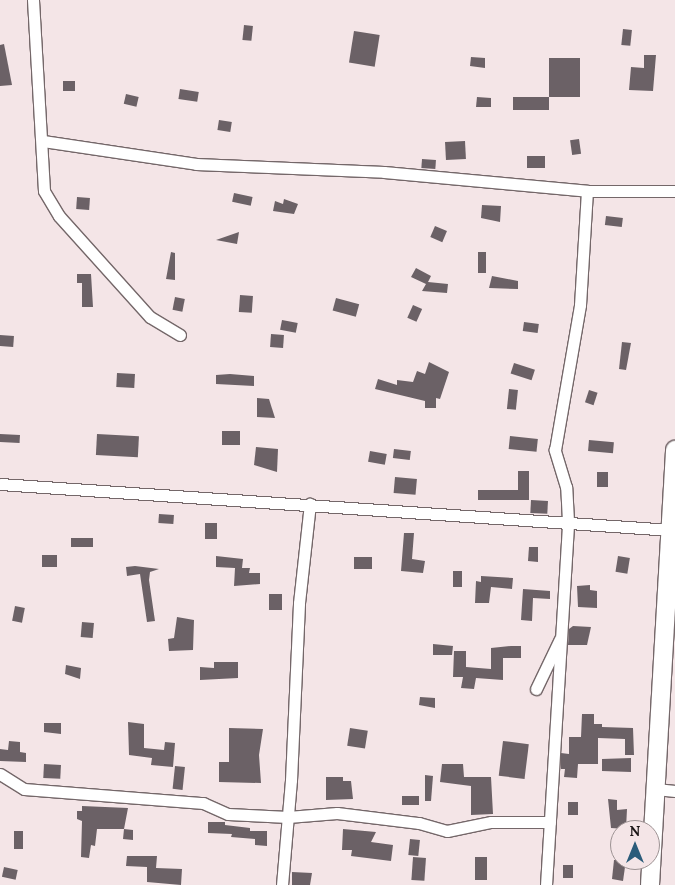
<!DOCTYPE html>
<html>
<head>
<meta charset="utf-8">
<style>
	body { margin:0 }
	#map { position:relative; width:675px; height:885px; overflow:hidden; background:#f4e5e7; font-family:Lora,serif }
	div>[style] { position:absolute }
	.building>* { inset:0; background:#6b6166; transform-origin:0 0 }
	.roads { filter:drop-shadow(1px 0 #746769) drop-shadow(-1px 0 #746769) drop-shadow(0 1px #746769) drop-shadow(0 -1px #746769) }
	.minor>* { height:11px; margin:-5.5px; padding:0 5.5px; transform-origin:5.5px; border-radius:5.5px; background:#fff }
	.primary>* { height:18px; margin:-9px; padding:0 9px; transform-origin:9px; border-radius:9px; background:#fff }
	span { translate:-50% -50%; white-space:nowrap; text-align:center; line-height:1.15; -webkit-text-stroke:4.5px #f4e5e7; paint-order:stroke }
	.north { position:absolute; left:610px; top:820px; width:50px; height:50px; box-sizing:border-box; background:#f4e5e7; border:1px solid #9d9293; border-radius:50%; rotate:0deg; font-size:14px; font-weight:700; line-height:20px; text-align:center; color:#1a1516 }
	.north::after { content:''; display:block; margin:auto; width:18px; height:22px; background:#2b5c7a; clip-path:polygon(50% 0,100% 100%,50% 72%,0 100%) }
</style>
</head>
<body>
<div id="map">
	<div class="building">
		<div style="left:244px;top:25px;width:9px;height:15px;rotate:6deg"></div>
		<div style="left:623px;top:29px;width:9px;height:16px;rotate:6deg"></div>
		<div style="left:354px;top:31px;width:26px;height:32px;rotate:9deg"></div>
		<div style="clip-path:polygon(4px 44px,12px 85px,0 86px,0 45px)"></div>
		<div style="clip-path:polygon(644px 55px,656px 55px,653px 91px,629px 90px,631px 67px,644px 68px)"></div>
		<div style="clip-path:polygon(471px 57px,485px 58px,485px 68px,470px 66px)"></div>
		<div style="left:549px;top:58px;width:31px;height:39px"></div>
		<div style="left:63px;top:81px;width:12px;height:10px"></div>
		<div style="left:180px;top:89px;width:19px;height:10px;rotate:9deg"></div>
		<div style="left:126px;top:94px;width:13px;height:10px;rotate:13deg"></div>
		<div style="clip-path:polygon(477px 97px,491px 98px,491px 107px,476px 107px)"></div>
		<div style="left:549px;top:97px;width:13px;height:36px;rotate:90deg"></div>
		<div style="left:219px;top:120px;width:13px;height:10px;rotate:9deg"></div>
		<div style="left:579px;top:139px;width:15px;height:9px;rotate:82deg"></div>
		<div style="left:465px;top:141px;width:18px;height:20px;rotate:87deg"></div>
		<div style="left:527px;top:156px;width:18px;height:12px"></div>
		<div style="left:422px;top:159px;width:14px;height:9px;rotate:4deg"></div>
		<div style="left:234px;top:193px;width:19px;height:9px;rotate:12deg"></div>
		<div style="left:77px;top:197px;width:13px;height:12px;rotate:4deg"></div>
		<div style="clip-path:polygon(284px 199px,298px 204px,294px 214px,273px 211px,275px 201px,283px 204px)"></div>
		<div style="clip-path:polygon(482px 205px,501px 206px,500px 222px,481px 218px)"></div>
		<div style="left:606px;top:216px;width:17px;height:9px;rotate:7deg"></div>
		<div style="left:435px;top:226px;width:13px;height:12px;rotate:23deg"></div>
		<div style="clip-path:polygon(239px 232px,237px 244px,216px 240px)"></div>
		<div style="clip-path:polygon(171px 252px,175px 253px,175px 280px,166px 279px)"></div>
		<div style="left:478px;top:252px;width:8px;height:21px"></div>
		<div style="clip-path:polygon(416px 268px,431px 276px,428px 282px,448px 284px,447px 293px,422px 291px,426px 284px,411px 277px)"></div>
		<div style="clip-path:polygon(77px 274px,91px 274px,93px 307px,82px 307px,82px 283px,77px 283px)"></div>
		<div style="clip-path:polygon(492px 276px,518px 281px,518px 289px,489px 288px)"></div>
		<div style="left:240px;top:295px;width:13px;height:17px;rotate:4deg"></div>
		<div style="left:175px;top:297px;width:10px;height:13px;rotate:11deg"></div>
		<div style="left:336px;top:298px;width:24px;height:13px;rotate:15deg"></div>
		<div style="left:413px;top:305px;width:10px;height:14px;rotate:24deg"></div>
		<div style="left:282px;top:320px;width:16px;height:10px;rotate:11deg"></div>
		<div style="left:524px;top:322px;width:15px;height:9px;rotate:8deg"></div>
		<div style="left:271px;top:334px;width:13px;height:13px;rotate:4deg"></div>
		<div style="left:0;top:335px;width:14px;height:11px;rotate:4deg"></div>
		<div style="clip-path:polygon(622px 342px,631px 343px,626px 370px,619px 369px)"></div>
		<div style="clip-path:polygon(429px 362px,449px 372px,440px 399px,436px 398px,436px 408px,425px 408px,425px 401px,375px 389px,378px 379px,397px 385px,397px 380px,413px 382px,417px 371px,425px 374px)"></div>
		<div style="left:514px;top:363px;width:22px;height:11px;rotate:18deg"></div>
		<div style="left:117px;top:373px;width:18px;height:14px;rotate:3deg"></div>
		<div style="clip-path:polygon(230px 374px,254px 376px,254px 386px,216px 384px,216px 375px)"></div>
		<div style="left:509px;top:389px;width:9px;height:20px;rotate:6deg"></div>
		<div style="left:589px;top:390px;width:9px;height:13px;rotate:18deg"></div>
		<div style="clip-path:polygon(257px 398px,269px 399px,275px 418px,257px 417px)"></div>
		<div style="left:222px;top:431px;width:18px;height:14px"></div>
		<div style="left:0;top:434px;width:20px;height:8px;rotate:3deg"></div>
		<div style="left:97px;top:434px;width:42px;height:21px;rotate:3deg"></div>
		<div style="left:510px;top:436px;width:28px;height:13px;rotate:6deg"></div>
		<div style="left:589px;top:440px;width:25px;height:11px;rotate:5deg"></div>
		<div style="clip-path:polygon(256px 447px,278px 449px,277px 472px,254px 465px)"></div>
		<div style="left:394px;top:449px;width:17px;height:9px;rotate:7deg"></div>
		<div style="left:370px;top:451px;width:17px;height:11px;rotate:10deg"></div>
		<div style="clip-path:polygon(518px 471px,529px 471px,529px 500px,478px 500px,478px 490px,518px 490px)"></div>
		<div style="left:597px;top:472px;width:11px;height:15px"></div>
		<div style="left:395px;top:477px;width:22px;height:16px;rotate:5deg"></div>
		<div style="left:531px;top:500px;width:17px;height:13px;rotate:3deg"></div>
		<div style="left:159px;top:514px;width:15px;height:9px;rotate:4deg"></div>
		<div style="left:205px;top:523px;width:12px;height:16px"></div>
		<div style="clip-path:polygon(404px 533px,414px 533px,412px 559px,425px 561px,423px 573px,401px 571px)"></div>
		<div style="left:93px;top:538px;width:9px;height:22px;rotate:90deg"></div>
		<div style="clip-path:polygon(529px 547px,538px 547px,538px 562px,528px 561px)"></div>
		<div style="left:42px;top:555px;width:15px;height:12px"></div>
		<div style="clip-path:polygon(216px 556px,243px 559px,242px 568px,250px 568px,249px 573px,260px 573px,260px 584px,234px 586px,235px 568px,216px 567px)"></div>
		<div style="left:618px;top:556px;width:12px;height:16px;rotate:9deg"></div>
		<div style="left:354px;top:557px;width:18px;height:12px"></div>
		<div style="clip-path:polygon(135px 566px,159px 569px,150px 572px,149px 580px,155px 621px,147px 622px,140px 574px,127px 576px,126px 567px)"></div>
		<div style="left:453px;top:571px;width:9px;height:16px"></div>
		<div style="clip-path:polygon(481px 576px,513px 578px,512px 589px,491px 587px,489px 603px,475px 603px,476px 581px,481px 582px)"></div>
		<div style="clip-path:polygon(590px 585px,590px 590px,597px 591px,597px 608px,578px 607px,577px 586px)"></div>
		<div style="clip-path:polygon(523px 589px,550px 591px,550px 599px,533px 598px,532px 621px,521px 620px)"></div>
		<div style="left:269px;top:594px;width:13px;height:16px"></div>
		<div style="left:15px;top:606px;width:10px;height:15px;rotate:11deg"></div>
		<div style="clip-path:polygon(177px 617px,194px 620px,193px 650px,169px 651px,168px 639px,174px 638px)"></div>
		<div style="left:82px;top:622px;width:12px;height:15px;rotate:5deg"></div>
		<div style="clip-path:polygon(573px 626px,591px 627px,587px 645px,568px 645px,569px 629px)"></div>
		<div style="clip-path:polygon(433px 644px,453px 646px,452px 655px,433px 655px)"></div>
		<div style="clip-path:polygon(511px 646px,521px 646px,521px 658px,503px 658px,503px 680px,476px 678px,474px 689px,461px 688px,463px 677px,453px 677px,454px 651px,466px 651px,466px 667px,491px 669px,491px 648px)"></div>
		<div style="clip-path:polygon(214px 662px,238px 662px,238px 678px,200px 680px,200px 667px,214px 668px)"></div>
		<div style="clip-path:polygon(66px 665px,81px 668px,80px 679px,65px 674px)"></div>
		<div style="clip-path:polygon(420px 697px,435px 698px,435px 708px,419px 705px)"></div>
		<div style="clip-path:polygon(582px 714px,594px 714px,594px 724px,602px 724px,602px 727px,633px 728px,634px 755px,625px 755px,625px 739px,598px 738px,598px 764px,578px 764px,577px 778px,564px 777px,565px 769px,561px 769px,561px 753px,569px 754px,569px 737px,581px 737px)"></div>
		<div style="clip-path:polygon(128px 722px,144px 724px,144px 748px,164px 750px,165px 742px,175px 743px,173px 767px,151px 765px,152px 758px,129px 755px)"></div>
		<div style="clip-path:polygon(44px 723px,61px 723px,61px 734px,44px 732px)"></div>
		<div style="clip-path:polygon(229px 728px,263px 729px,259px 755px,261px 783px,219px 782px,219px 762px,229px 762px)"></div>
		<div style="left:350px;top:728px;width:18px;height:18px;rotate:9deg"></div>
		<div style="clip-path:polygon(9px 741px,20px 742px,20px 752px,26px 753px,26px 762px,0 761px,0 749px,8px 750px)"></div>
		<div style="left:503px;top:741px;width:26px;height:35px;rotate:7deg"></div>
		<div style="clip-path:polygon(631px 758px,631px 772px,602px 771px,602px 759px)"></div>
		<div style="left:44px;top:764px;width:17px;height:14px;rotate:3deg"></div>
		<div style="clip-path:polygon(442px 764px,463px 764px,464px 777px,491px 777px,493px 814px,471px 815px,471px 786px,440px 782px)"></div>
		<div style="left:175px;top:766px;width:10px;height:23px;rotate:6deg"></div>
		<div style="clip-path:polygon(425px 775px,433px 776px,431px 801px,425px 801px)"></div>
		<div style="clip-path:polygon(326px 777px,343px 777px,343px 781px,351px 781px,353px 799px,326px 800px)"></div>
		<div style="left:402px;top:796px;width:17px;height:9px"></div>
		<div style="clip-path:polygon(608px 799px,617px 800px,617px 810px,627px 809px,626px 829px,611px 828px)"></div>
		<div style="left:568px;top:802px;width:10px;height:13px"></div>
		<div style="clip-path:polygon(82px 806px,128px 808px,124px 829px,133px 830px,133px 840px,123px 839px,124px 829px,97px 829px,95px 846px,91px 845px,89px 858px,81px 857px,82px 821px,77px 819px,77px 811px,82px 811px)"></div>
		<div style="clip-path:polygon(208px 822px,225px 822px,225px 825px,250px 828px,250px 831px,267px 831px,267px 846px,255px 845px,255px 839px,231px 837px,232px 834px,208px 833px)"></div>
		<div style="clip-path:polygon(343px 829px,376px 832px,371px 842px,393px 845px,391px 861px,351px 856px,352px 850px,342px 850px)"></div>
		<div style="left:14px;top:831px;width:9px;height:18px"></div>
		<div style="left:410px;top:839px;width:10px;height:16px;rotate:6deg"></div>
		<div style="clip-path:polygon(127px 856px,157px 856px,156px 868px,182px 869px,181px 885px,147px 882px,147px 867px,126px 866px)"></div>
		<div style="left:413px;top:857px;width:13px;height:23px;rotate:4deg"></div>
		<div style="left:475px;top:857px;width:12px;height:23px"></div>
		<div style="clip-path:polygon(614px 860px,626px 860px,623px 881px,612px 879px)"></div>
		<div style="left:563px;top:865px;width:10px;height:13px"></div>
		<div style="left:4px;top:867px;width:14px;height:10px;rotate:12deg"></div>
		<div style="clip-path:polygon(292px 872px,312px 873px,310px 885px,292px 885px)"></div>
	</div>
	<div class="roads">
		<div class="minor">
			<div style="left:33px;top:0;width:191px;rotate:86.7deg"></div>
			<div style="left:44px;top:191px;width:29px;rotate:59deg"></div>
			<div style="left:59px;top:216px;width:136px;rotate:48deg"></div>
			<div style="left:150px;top:317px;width:35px;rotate:31deg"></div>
			<div style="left:43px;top:141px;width:155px;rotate:8.5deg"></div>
			<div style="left:196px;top:164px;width:188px;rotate:2.4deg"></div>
			<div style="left:384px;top:172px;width:204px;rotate:5.3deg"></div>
			<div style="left:587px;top:191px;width:88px"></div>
			<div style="left:0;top:484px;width:674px;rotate:3.92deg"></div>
			<div style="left:536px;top:689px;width:55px;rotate:-64.4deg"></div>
			<div style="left:0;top:774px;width:28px;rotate:32deg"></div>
			<div style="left:24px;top:789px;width:180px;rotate:4.5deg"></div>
			<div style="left:203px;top:803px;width:27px;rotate:24deg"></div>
			<div style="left:228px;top:814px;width:60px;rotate:2.9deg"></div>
			<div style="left:288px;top:817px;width:49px;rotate:-4.7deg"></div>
			<div style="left:337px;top:813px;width:83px;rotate:7deg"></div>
			<div style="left:419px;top:823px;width:29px;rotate:16deg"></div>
			<div style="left:447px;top:831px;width:45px;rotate:-11.6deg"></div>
			<div style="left:491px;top:822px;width:59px"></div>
			<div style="left:656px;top:789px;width:19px;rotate:6deg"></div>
			<div style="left:282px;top:885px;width:105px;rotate:-85.1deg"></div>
			<div style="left:291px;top:780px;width:177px;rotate:-87.4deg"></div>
			<div style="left:299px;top:603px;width:100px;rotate:-83.7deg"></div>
			<div style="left:546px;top:885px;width:365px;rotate:-86.5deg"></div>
			<div style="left:568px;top:521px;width:34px;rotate:-93deg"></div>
			<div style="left:566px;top:487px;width:39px;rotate:-107deg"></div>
			<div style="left:555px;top:450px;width:147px;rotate:-80.2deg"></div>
			<div style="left:580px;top:305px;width:114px;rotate:-86.5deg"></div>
		</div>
		<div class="primary">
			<div style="left:650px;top:885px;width:436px;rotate:-86.7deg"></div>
		</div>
	</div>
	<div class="north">N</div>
</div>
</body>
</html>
